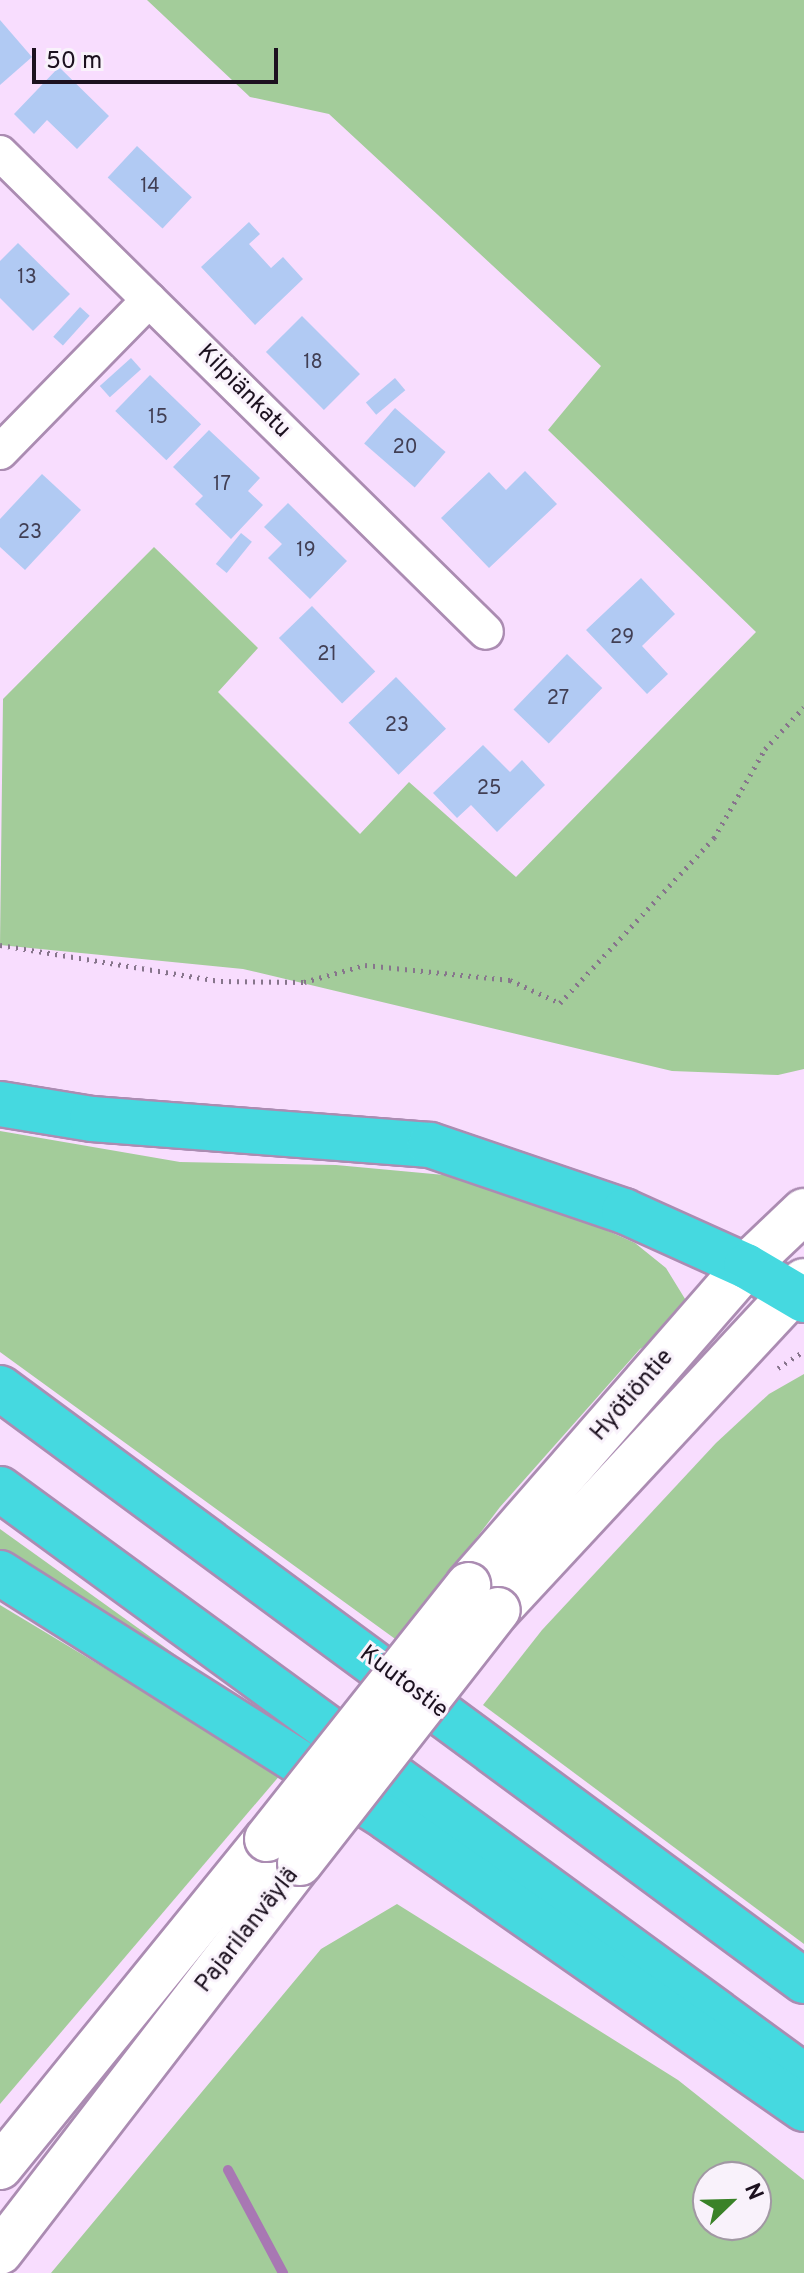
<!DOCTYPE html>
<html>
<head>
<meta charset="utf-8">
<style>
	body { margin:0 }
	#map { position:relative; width:804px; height:2273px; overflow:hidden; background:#f8ddfe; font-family:Overpass,sans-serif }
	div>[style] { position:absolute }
	.green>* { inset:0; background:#a3cc9a }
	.stream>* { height:10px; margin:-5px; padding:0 5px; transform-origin:5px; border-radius:5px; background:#a878b3 }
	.building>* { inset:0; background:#b1caf3; transform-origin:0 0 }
	.path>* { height:5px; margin-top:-2.5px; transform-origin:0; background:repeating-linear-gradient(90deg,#87758c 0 2px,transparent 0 8px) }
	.roads { filter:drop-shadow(2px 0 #ab8cb2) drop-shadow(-2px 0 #ab8cb2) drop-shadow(0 2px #ab8cb2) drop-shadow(0 -2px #ab8cb2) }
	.street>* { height:34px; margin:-17px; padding:0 17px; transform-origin:17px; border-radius:17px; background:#fff }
	.secondary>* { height:44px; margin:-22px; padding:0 22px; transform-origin:22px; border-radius:22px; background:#fff }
	.highway>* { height:44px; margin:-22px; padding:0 22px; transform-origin:22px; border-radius:22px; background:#45d9e0 }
	.bridges { filter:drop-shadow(2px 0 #ab8cb2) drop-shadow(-2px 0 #ab8cb2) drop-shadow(0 2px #ab8cb2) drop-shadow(0 -2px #ab8cb2) }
	.secondary-bridge>* { height:44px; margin:-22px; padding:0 22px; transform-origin:22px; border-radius:22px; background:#fff }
	span { translate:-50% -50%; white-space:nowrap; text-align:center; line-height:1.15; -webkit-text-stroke:6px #f9f2fb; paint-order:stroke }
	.number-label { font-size:20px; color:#413f54 }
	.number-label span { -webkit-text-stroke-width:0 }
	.street-label { font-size:24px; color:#1c111f }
	.north { position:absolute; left:692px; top:2161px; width:80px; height:80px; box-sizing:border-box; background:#f9f2fb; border:2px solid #a198a3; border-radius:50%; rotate:67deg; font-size:22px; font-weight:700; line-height:32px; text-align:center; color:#1c111f }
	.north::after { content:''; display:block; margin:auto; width:28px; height:36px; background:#3a8228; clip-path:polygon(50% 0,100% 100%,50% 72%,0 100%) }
	.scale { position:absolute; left:32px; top:48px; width:246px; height:36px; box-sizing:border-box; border:4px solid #1c111f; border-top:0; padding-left:10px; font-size:24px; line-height:28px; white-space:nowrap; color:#1c111f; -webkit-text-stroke:6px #f9f2fb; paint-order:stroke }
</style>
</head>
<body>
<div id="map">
	<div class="green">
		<div style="clip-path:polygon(147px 0,804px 0,804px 1069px,778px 1075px,672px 1071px,243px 969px,0 945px,3px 699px,154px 547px,258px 648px,218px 692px,360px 834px,409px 782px,516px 877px,756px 632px,548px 430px,601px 366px,329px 114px,250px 97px)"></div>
		<div style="clip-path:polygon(0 1131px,180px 1162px,336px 1165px,455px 1176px,557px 1208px,635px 1243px,666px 1268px,690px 1307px,666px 1333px,640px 1349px,500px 1507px,398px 1641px,0 1352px)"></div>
		<div style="clip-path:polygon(804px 1374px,804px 1944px,483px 1705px,542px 1630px,716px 1443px,769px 1394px)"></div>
		<div style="clip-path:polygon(0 1529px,177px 1656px,0 1554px)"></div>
		<div style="clip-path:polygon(0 1605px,281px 1774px,0 2104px)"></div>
		<div style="clip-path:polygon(evenodd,397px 1904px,678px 2080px,804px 2180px,804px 2273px,51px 2273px,321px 1949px,397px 1904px,708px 2177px,756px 2177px,756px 2225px,708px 2225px,708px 2177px)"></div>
	</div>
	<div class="stream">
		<div style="left:228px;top:2170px;width:117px;rotate:61.9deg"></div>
	</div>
	<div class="building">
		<div style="clip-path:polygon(0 20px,32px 57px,0 85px)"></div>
		<div style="clip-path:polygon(59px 67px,109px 116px,77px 149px,47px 120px,34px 134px,14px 114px)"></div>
		<div style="left:137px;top:146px;width:75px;height:43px;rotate:43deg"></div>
		<div style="clip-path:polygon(249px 222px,260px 234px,249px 244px,271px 268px,283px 257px,303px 279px,255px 325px,201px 267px)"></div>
		<div style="clip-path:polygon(18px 243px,70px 294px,33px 331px,0 298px,0 261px)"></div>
		<div style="left:80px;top:307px;width:13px;height:40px;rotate:42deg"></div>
		<div style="left:302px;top:316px;width:82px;height:51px;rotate:45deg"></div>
		<div style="left:131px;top:358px;width:15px;height:42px;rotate:48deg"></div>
		<div style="left:150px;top:375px;width:71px;height:50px;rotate:44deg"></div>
		<div style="left:395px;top:378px;width:16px;height:38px;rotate:50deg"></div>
		<div style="left:395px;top:408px;width:67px;height:47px;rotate:41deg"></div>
		<div style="clip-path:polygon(209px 430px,260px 478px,248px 491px,263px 505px,231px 539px,195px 504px,203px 496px,173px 467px)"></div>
		<div style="clip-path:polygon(525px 471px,557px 504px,489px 568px,441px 518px,489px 472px,506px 490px)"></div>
		<div style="clip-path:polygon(42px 474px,81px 510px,25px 570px,0 547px,0 519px)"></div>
		<div style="clip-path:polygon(288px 503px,347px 561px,310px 599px,268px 558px,282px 544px,264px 527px)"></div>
		<div style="left:241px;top:533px;width:14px;height:40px;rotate:39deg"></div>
		<div style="clip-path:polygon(641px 578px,675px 614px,642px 646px,668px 674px,647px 694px,586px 630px)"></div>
		<div style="left:312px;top:606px;width:91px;height:46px;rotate:46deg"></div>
		<div style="left:567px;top:654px;width:49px;height:77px;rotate:44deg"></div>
		<div style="left:396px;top:677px;width:72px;height:66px;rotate:46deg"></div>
		<div style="clip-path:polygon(483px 745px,510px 772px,522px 760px,545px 785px,497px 832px,471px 805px,457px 818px,433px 793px)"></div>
	</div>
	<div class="path">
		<div style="left:0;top:945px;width:224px;rotate:9.3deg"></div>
		<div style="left:221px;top:981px;width:83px;rotate:0.7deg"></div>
		<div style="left:304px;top:982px;width:63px;rotate:-15.6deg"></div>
		<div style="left:365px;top:965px;width:146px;rotate:5.9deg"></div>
		<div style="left:510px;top:980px;width:55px;rotate:24.7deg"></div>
		<div style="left:560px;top:1003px;width:226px;rotate:-47deg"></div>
		<div style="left:714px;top:838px;width:103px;rotate:-60.2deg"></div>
		<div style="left:765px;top:749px;width:57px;rotate:-47.1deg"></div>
		<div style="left:778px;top:1368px;width:31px;rotate:-33deg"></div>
	</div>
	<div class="roads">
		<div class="street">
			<div style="left:0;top:153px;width:682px;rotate:44.58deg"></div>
			<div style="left:0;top:452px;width:213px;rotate:-45.6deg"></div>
		</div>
		<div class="secondary">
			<div style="left:468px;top:1585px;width:423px;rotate:-48.9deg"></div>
			<div style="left:746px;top:1266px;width:80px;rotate:-43.5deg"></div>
			<div style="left:498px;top:1610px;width:449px;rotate:-47.1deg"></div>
			<div style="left:0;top:2167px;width:423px;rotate:-50.9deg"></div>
			<div style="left:0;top:2252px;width:491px;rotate:-52.4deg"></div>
		</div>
		<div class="highway">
			<div style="left:0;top:1104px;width:93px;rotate:9.3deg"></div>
			<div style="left:92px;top:1119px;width:339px;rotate:4.4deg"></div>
			<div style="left:430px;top:1145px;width:205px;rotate:18.8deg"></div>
			<div style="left:624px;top:1211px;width:134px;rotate:24.3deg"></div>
			<div style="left:746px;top:1266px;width:67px;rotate:30.4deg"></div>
			<div style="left:0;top:1388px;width:999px;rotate:36.41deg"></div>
			<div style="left:0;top:1489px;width:995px;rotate:36.13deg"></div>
			<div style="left:0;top:1573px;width:458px;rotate:32.3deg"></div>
			<div style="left:387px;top:1818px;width:508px;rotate:34.91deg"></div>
		</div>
	</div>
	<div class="bridges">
		<div class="secondary-bridge">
			<div style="left:267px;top:1839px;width:324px;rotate:-51.6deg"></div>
			<div style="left:300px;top:1863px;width:321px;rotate:-52deg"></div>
		</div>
	</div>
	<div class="number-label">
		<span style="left:150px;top:187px">14</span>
		<span style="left:27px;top:278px">13</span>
		<span style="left:313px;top:363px">18</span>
		<span style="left:158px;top:418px">15</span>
		<span style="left:405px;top:448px">20</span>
		<span style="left:222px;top:485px">17</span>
		<span style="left:30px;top:533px">23</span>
		<span style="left:306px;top:551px">19</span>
		<span style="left:622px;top:638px">29</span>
		<span style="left:327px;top:655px">21</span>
		<span style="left:558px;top:699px">27</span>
		<span style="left:397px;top:726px">23</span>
		<span style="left:489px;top:789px">25</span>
	</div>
	<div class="street-label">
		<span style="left:243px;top:392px;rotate:45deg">Kilpiänkatu</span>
		<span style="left:633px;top:1396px;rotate:-49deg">Hyötiöntie</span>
		<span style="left:403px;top:1683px;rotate:37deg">Kuutostie</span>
		<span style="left:248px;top:1931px;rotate:-52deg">Pajarilanväylä</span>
	</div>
	<div class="north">N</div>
	<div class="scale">50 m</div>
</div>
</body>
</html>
